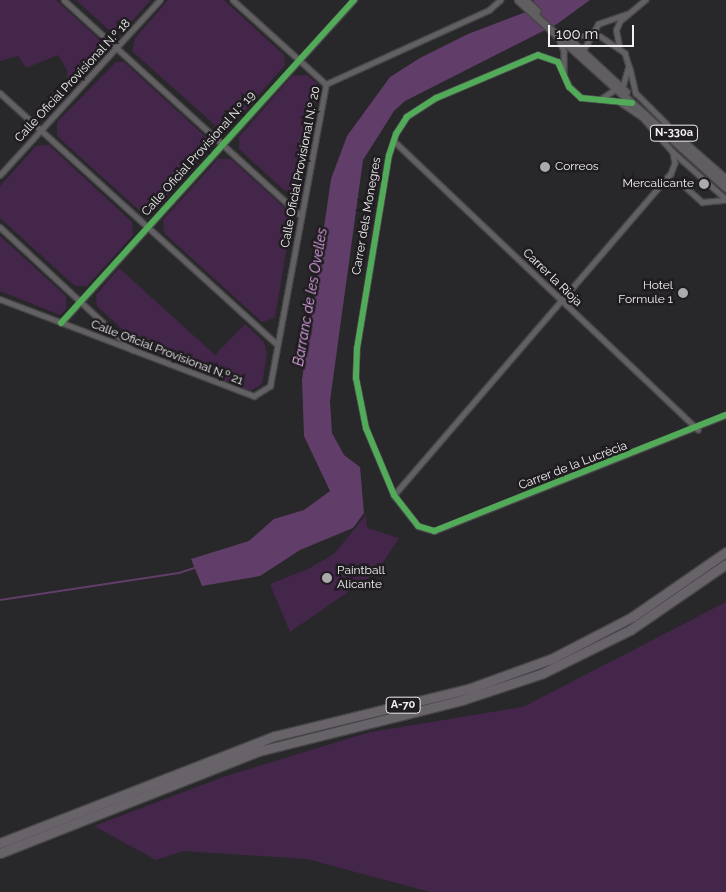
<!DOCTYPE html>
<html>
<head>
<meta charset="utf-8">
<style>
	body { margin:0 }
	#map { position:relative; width:726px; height:892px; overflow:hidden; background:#282729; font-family:Raleway,sans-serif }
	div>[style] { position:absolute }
	.green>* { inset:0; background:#45264b }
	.water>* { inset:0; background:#613e69 }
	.stream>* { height:2px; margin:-1px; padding:0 1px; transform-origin:1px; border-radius:1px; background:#613e69 }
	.roads { filter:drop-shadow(1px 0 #464547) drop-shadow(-1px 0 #464547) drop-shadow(0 1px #464547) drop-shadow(0 -1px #464547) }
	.street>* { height:4.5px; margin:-2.25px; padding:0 2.25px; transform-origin:2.25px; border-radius:2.25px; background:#626062 }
	.primary>* { height:7px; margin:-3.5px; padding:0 3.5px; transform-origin:3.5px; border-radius:3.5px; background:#615e62 }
	.highway>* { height:9px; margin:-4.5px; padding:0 4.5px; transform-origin:4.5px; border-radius:4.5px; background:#686269 }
	.cycleway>* { height:6px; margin:-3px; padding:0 3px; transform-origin:3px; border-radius:3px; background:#51ab58 }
	.dots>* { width:14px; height:14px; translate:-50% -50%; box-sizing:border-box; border:2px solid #201d20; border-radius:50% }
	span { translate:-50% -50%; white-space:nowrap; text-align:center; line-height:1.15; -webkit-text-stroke:5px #201d20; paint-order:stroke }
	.shield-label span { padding:1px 4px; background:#201d20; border:1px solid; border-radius:4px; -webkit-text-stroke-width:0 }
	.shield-label { font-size:11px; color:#f2f0f3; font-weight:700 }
	.street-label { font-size:12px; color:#f2f0f3 }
	.poi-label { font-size:12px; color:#f2f0f3 }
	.left { translate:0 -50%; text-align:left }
	.right { translate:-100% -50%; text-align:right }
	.water-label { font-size:14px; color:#e7aaf2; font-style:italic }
	.scale { position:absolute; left:548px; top:25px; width:86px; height:22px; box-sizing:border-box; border:2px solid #f2f0f3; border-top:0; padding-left:6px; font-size:15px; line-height:18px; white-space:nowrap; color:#f2f0f3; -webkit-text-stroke:4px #201d20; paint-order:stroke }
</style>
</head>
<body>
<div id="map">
	<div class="green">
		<div style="clip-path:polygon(0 0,56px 0,101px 41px,103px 53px,68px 91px,67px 70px,58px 55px,26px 68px,18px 56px,0 61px)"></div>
		<div style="clip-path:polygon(76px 0,151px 0,123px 31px,110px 31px)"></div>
		<div style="clip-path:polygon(168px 0,224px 0,284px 55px,285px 65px,229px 128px,218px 128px,132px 51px,135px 38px)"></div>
		<div style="clip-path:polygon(116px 62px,124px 62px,207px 138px,208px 150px,154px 210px,141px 212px,57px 136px,57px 122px)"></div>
		<div style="clip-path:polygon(307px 75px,318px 84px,299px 188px,285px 191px,239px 149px,239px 137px,292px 76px)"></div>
		<div style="clip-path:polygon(49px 145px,132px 222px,133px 235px,87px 286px,75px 286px,0 218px,0 186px,36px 146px)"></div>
		<div style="clip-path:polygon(218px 159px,231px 159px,287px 210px,291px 222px,275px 318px,262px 322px,164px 233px,163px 220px)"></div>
		<div style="clip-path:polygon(0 236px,66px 296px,66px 309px,60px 315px,0 291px)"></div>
		<div style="clip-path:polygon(119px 268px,215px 355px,245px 324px,264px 342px,267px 354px,262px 384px,250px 391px,142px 347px,97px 306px,96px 295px)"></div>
		<div style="clip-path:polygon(366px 515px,367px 528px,399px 538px,377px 572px,290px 632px,270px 584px,308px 569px,334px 554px)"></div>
		<div style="clip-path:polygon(726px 602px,726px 892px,430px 892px,307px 859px,183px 851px,156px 860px,94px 826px,226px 776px,370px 732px,523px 707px)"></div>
	</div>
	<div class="water">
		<div style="clip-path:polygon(534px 0,590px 0,557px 24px,405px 101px,394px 111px,363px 160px,330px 401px,332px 433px,344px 455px,360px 467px,364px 513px,353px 528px,300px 550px,260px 576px,202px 586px,191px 559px,249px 541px,274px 519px,304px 510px,330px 491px,304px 436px,302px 380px,331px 179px,347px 136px,390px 77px,420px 58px,468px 34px,526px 12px)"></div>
	</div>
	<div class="stream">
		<div style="left:0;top:600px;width:181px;rotate:-8.6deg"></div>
		<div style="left:179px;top:573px;width:19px;rotate:-18deg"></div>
	</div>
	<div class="roads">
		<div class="street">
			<div style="left:64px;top:0;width:321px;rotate:42.3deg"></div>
			<div style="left:233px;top:0;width:125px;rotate:42.1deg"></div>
			<div style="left:565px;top:36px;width:35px"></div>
			<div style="left:600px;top:36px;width:30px;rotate:34deg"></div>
			<div style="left:625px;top:53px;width:14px;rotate:73deg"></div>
			<div style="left:629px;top:66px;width:19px;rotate:106deg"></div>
			<div style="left:624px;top:84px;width:27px;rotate:146deg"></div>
			<div style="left:559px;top:39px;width:13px;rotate:67deg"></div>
			<div style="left:564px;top:51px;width:22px;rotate:90deg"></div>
			<div style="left:619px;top:46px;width:16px;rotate:-101deg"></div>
			<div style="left:616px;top:30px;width:10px;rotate:-66deg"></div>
			<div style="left:620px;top:21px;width:33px;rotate:-40deg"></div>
			<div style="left:582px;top:52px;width:32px;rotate:-60deg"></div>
			<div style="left:598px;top:24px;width:31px;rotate:-19deg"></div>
			<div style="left:630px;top:68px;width:26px;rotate:77deg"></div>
			<div style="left:636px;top:93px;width:44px;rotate:45deg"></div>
			<div style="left:0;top:93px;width:372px;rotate:42.2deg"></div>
			<div style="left:621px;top:103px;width:25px;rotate:34deg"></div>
			<div style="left:642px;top:117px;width:47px;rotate:48.5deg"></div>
			<div style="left:673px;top:152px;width:71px;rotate:41.6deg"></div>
			<div style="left:631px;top:103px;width:50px;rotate:-174.3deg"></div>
			<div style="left:581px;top:98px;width:16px;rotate:-137deg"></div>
			<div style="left:569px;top:87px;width:27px;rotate:-114deg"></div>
			<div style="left:558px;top:62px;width:21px;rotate:-161deg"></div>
			<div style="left:538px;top:55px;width:111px;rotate:157.1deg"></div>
			<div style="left:436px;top:98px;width:35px;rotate:147deg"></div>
			<div style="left:407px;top:117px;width:20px;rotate:123deg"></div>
			<div style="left:396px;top:134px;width:22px;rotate:108deg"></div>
			<div style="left:389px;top:155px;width:196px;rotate:99.4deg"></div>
			<div style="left:357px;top:348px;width:30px;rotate:92deg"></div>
			<div style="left:356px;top:378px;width:51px;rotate:78.7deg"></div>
			<div style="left:366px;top:428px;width:73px;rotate:67.3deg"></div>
			<div style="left:394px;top:495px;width:39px;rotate:52deg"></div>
			<div style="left:418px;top:526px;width:17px;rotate:17deg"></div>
			<div style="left:434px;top:531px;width:314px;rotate:-21.7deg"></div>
			<div style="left:394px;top:141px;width:419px;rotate:43.5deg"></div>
			<div style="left:673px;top:152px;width:11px;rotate:80deg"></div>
			<div style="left:675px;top:163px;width:12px;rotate:110deg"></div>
			<div style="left:671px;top:174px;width:13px;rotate:135deg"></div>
			<div style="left:662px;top:183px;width:18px;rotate:-3deg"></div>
			<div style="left:680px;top:182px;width:30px;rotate:42deg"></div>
			<div style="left:702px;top:202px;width:24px;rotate:-5deg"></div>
			<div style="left:0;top:175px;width:237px;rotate:-47.6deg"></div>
			<div style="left:0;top:227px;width:181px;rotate:42.8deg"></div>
			<div style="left:0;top:299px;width:272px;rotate:20.9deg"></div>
			<div style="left:254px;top:396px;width:19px;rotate:-32deg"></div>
			<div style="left:270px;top:386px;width:307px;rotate:-79.5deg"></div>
			<div style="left:326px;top:84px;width:179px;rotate:-24.4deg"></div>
			<div style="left:489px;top:10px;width:15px;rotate:-42deg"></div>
			<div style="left:61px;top:323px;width:436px;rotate:-47.8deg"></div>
			<div style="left:394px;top:495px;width:411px;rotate:-49.3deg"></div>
		</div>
		<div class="primary">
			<div style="left:518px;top:0;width:280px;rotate:42.1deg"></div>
			<div style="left:525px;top:0;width:16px;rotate:43deg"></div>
			<div style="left:568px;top:38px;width:79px;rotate:43deg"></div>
			<div style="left:664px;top:125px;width:82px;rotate:41.1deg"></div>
		</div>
		<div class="highway">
			<div style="left:0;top:843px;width:295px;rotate:-21.3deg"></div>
			<div style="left:275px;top:736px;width:199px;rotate:-13.7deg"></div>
			<div style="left:468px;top:689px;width:88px;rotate:-19.9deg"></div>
			<div style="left:551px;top:659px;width:91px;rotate:-27.4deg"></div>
			<div style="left:632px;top:617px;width:114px;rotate:-34.7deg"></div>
			<div style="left:0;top:853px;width:278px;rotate:-21.5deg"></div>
			<div style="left:259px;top:751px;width:209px;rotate:-14.1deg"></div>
			<div style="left:462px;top:700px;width:85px;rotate:-18.4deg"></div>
			<div style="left:543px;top:673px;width:97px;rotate:-26.3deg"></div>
			<div style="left:630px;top:630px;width:116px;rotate:-34.5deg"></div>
		</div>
	</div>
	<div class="cycleway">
		<div style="left:632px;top:103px;width:51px;rotate:-174.4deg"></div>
		<div style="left:581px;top:98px;width:16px;rotate:-137deg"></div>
		<div style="left:569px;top:87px;width:27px;rotate:-114deg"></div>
		<div style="left:558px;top:62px;width:21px;rotate:-161deg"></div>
		<div style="left:538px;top:55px;width:111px;rotate:157.1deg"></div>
		<div style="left:436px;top:98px;width:35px;rotate:147deg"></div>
		<div style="left:407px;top:117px;width:20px;rotate:123deg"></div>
		<div style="left:396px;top:134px;width:22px;rotate:108deg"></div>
		<div style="left:389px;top:155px;width:196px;rotate:99.4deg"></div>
		<div style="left:357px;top:348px;width:30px;rotate:92deg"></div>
		<div style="left:356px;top:378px;width:51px;rotate:78.7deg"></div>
		<div style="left:366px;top:428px;width:73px;rotate:67.3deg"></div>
		<div style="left:394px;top:495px;width:39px;rotate:52deg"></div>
		<div style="left:418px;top:526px;width:17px;rotate:17deg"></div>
		<div style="left:434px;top:531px;width:314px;rotate:-21.7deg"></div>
		<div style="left:61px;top:323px;width:436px;rotate:-47.8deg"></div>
	</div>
	<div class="dots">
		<div style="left:545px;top:167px;background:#abaaac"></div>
		<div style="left:704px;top:184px;background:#abaaac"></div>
		<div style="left:683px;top:293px;background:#abaaac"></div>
		<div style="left:327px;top:578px;background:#abaaac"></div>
	</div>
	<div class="shield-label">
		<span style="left:674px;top:133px">N-330a</span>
		<span style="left:403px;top:705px">A-70</span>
	</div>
	<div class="street-label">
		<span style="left:73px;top:81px;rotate:-47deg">Calle Oficial Provisional N.º 18</span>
		<span style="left:199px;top:154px;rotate:-48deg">Calle Oficial Provisional N.º 19</span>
		<span style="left:301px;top:167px;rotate:-79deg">Calle Oficial Provisional N.º 20</span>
		<span style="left:367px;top:216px;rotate:-80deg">Carrer dels Monegres</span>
		<span style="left:552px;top:278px;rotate:44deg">Carrer la Rioja</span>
		<span style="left:167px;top:353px;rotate:21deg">Calle Oficial Provisional N.º 21</span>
		<span style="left:573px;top:466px;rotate:-21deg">Carrer de la Lucrècia</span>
	</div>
	<div class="poi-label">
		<span class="left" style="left:555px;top:167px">Correos</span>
		<span class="right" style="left:694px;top:184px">Mercalicante</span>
		<span class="right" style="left:673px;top:293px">Hotel<br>Formule 1</span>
		<span class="left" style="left:337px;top:578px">Paintball<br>Alicante</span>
	</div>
	<div class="water-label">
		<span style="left:310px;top:297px;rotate:-80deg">Barranc de les Ovelles</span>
	</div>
	<div class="scale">100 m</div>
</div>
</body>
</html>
